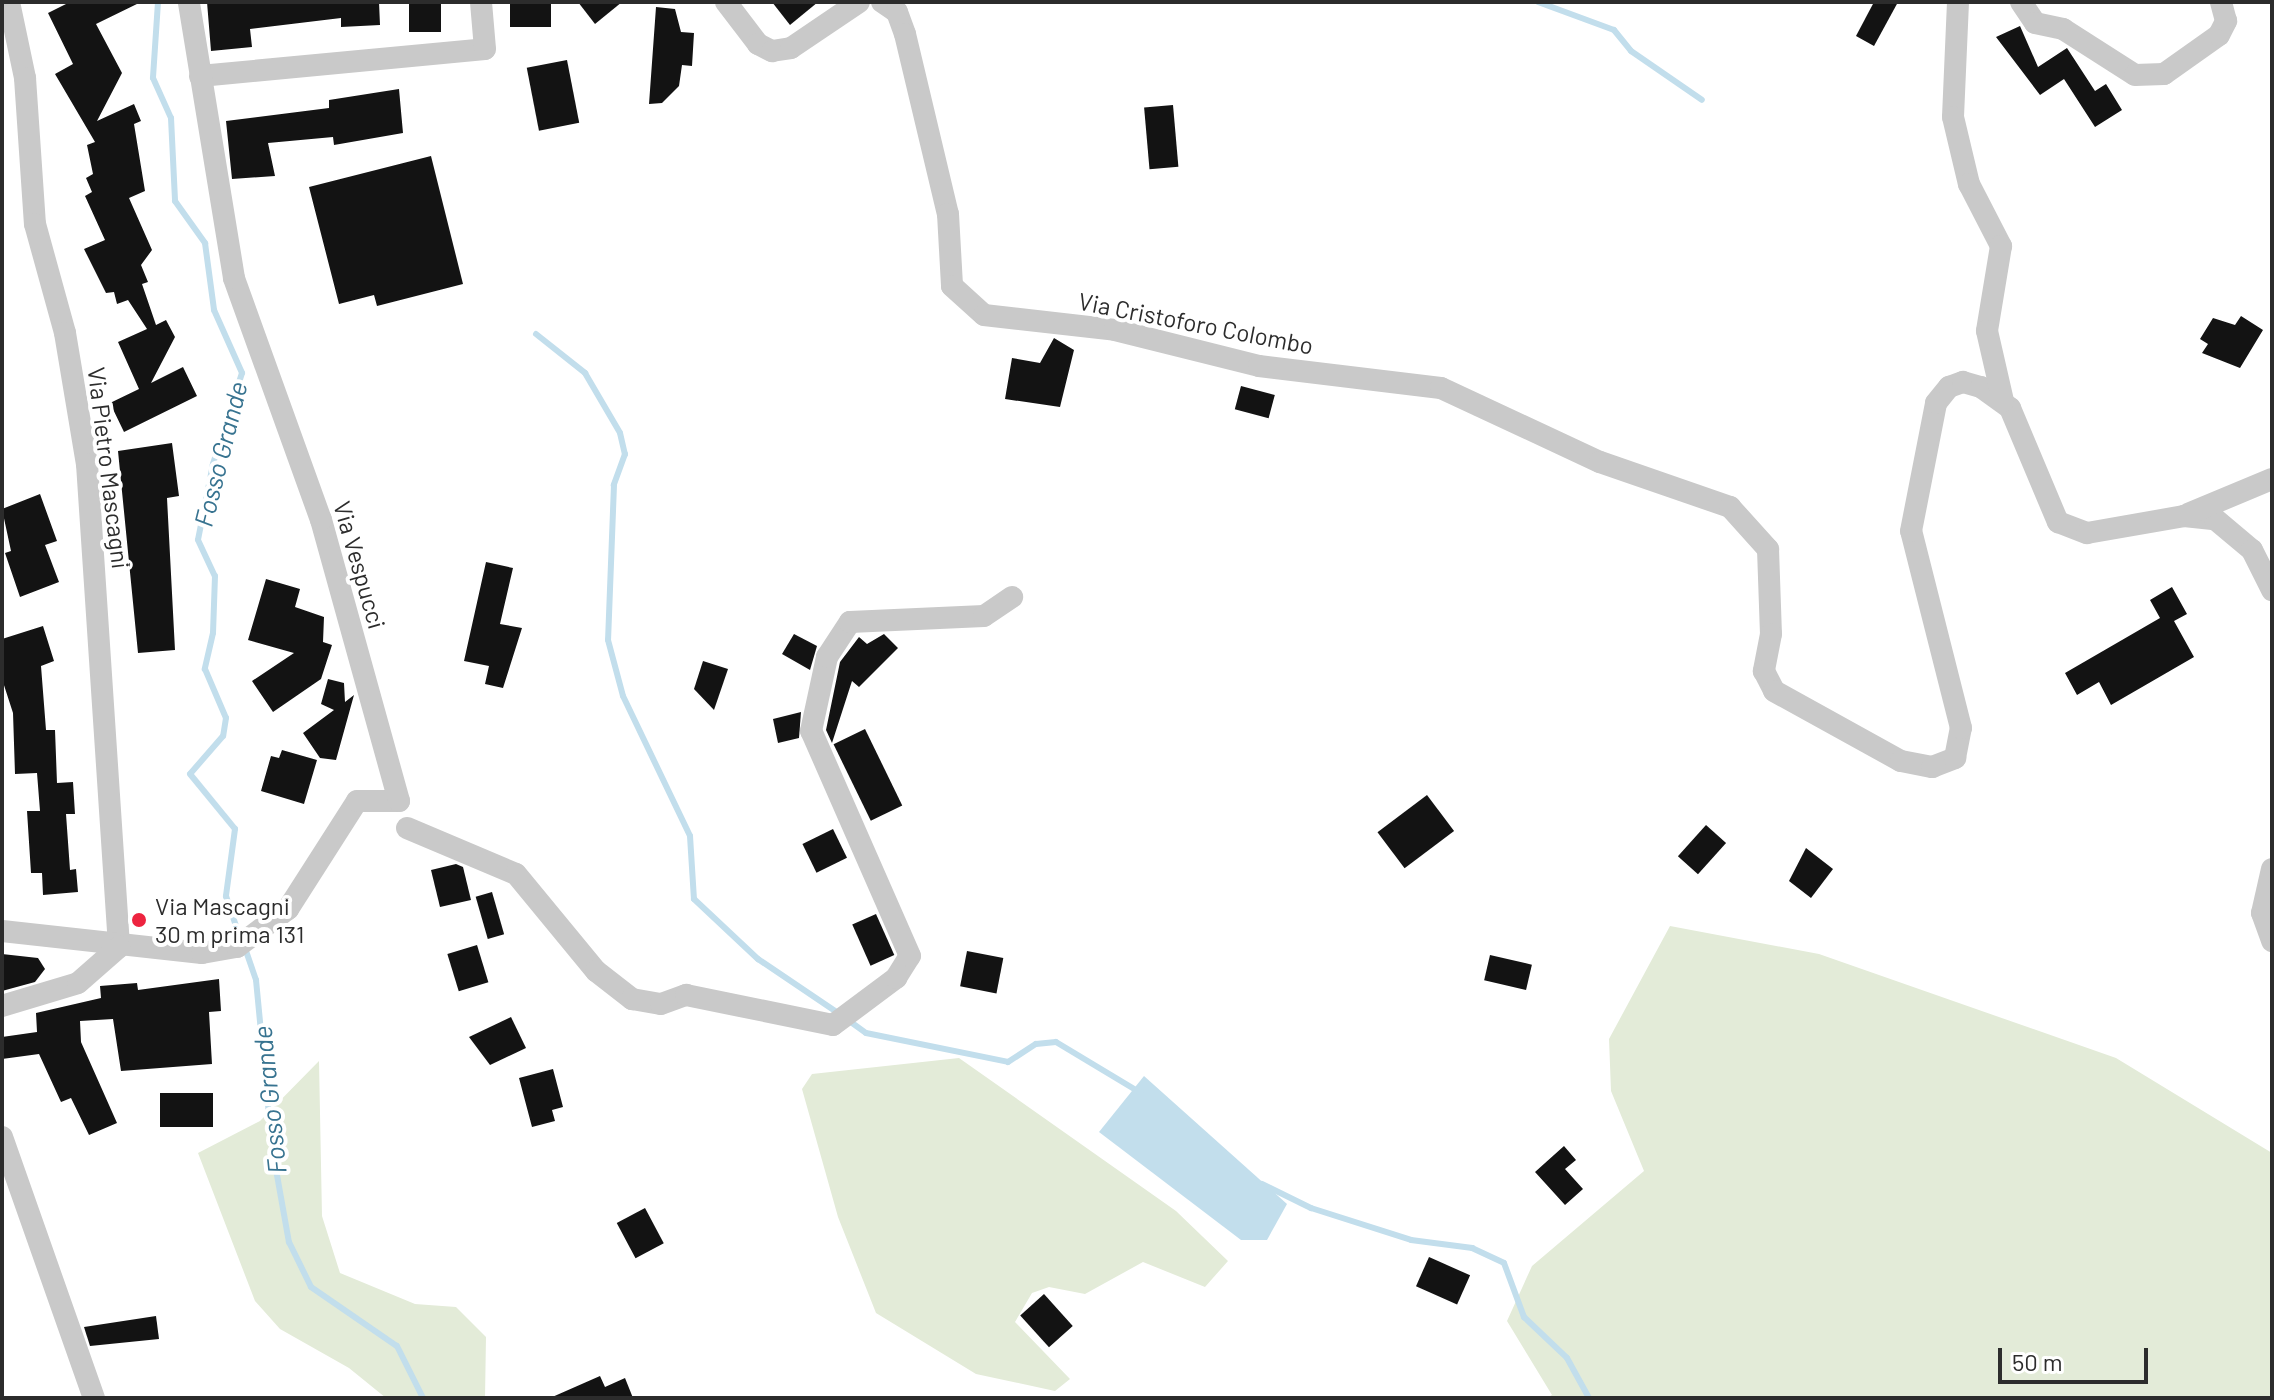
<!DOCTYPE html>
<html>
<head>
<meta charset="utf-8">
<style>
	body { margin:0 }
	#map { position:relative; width:2274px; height:1400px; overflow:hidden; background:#fff; font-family:Barlow,sans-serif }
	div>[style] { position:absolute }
	.green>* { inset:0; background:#e3ebd8 }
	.water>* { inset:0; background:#c2deec }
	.stream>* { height:6px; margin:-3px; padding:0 3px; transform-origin:3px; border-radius:3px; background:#c2deec }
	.building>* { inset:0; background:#131313; transform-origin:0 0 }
	.minor>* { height:22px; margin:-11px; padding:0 11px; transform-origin:11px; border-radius:11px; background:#c9c9c9 }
	.dots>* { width:22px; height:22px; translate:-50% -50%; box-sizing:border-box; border:4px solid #fff; border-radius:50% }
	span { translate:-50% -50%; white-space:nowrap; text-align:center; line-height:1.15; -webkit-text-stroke:8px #fff; paint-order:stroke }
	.street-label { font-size:24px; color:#2c2c2c }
	.poi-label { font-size:24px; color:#2c2c2c }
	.left { translate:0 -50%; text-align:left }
	.water-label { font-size:26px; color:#377390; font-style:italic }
	.frame { position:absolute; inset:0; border:4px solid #2c2c2c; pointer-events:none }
	.scale { position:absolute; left:1998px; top:1348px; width:150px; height:36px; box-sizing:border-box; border:4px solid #2c2c2c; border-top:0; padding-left:10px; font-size:24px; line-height:28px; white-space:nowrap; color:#2c2c2c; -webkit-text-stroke:6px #fff; paint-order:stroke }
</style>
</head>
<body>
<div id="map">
	<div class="green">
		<div style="clip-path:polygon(1670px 926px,1819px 954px,2116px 1058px,2272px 1153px,2272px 1398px,1546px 1398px,1552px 1395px,1507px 1321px,1532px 1266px,1644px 1171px,1611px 1091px,1609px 1039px)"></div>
		<div style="clip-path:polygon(959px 1058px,1176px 1211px,1228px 1261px,1205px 1287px,1143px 1262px,1085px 1294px,1049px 1287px,1032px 1293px,1015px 1322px,1070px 1379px,1055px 1391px,976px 1374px,876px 1313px,838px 1217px,802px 1089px,812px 1074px)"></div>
		<div style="clip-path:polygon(319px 1061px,322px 1216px,340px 1273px,415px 1304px,456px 1307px,486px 1337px,485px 1398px,386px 1398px,349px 1368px,280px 1329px,255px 1301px,198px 1153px,260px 1121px)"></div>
	</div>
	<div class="water">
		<div style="clip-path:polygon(1144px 1076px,1287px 1204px,1267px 1240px,1241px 1240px,1099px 1132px)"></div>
	</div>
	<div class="stream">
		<div style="left:158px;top:2px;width:76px;rotate:93.8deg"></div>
		<div style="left:153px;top:78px;width:44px;rotate:65.8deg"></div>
		<div style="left:171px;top:118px;width:83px;rotate:87.2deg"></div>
		<div style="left:175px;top:201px;width:52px;rotate:54.5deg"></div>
		<div style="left:205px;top:243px;width:68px;rotate:82.3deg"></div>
		<div style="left:214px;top:310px;width:69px;rotate:66deg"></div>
		<div style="left:242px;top:373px;width:96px;rotate:107.7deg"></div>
		<div style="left:213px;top:464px;width:77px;rotate:101.2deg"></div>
		<div style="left:198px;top:540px;width:40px;rotate:65deg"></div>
		<div style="left:215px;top:576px;width:57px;rotate:92deg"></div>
		<div style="left:213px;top:633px;width:37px;rotate:103deg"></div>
		<div style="left:205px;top:669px;width:53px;rotate:66.8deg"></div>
		<div style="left:226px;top:718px;width:18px;rotate:99deg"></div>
		<div style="left:223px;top:736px;width:50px;rotate:131deg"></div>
		<div style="left:190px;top:774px;width:71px;rotate:50.7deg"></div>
		<div style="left:235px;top:829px;width:68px;rotate:97.7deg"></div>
		<div style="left:226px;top:896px;width:44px;rotate:71.6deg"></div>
		<div style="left:1538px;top:2px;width:81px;rotate:20.2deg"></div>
		<div style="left:1614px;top:30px;width:27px;rotate:51deg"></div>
		<div style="left:1631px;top:51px;width:86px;rotate:34.6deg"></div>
		<div style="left:536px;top:334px;width:63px;rotate:38.5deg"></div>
		<div style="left:585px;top:373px;width:69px;rotate:59.7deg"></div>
		<div style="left:620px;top:433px;width:22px;rotate:77deg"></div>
		<div style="left:625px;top:454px;width:33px;rotate:110deg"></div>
		<div style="left:614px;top:485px;width:155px;rotate:92.2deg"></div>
		<div style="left:608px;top:640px;width:58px;rotate:75deg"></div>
		<div style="left:623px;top:696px;width:155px;rotate:64.4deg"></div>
		<div style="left:690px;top:836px;width:63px;rotate:86.4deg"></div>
		<div style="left:694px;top:899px;width:88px;rotate:43.2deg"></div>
		<div style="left:758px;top:959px;width:97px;rotate:34deg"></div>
		<div style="left:245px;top:948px;width:34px;rotate:71deg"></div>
		<div style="left:256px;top:980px;width:168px;rotate:84.5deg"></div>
		<div style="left:272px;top:1147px;width:97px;rotate:79.9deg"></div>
		<div style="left:289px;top:1242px;width:50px;rotate:63.9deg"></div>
		<div style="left:311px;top:1287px;width:104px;rotate:34.5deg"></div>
		<div style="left:397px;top:1346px;width:58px;rotate:63.4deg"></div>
		<div style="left:848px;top:1020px;width:22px;rotate:36deg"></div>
		<div style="left:866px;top:1033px;width:145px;rotate:11.5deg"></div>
		<div style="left:1008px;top:1062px;width:33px;rotate:-33deg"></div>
		<div style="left:1036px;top:1044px;width:20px;rotate:-6deg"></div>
		<div style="left:1056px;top:1042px;width:99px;rotate:31deg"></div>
		<div style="left:1262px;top:1184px;width:55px;rotate:26.1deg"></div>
		<div style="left:1311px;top:1208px;width:105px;rotate:17.7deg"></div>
		<div style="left:1411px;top:1240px;width:62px;rotate:7.5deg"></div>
		<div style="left:1472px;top:1248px;width:35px;rotate:25deg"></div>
		<div style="left:1504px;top:1263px;width:58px;rotate:69.7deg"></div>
		<div style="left:1524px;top:1317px;width:59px;rotate:43.6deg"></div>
		<div style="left:1567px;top:1358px;width:46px;rotate:61.2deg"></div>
	</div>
	<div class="building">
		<div style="clip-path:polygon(70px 2px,141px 2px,96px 24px,122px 73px,97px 121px,134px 104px,141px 121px,134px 124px,145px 191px,129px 198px,152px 250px,141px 265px,148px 282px,142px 284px,156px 325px,166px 320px,175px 337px,151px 383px,183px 367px,197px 396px,124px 432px,110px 403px,139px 389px,118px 342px,147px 329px,128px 300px,117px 304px,114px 292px,106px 293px,84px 249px,105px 240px,85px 196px,92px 192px,86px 178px,93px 174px,87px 145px,95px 142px,55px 74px,73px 64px,48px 13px)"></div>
		<div style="clip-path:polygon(207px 2px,379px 2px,380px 25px,341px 27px,341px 18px,250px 29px,252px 47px,211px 51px)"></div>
		<div style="left:409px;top:2px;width:32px;height:30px"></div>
		<div style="left:510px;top:2px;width:41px;height:25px"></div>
		<div style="clip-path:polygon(578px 2px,622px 2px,595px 24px)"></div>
		<div style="clip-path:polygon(772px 2px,818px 2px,790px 25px)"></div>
		<div style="clip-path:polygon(1874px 2px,1898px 2px,1874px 46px,1856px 36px)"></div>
		<div style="clip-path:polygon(656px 7px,675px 9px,681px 32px,694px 33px,692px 66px,682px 65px,679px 86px,662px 103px,649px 104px)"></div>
		<div style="clip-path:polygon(2020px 26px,2038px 67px,2067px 48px,2095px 91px,2106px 84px,2122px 110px,2095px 127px,2064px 79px,2040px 95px,1996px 37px)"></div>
		<div style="left:567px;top:60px;width:64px;height:41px;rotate:79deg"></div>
		<div style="clip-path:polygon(399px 89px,403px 133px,334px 145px,333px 137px,268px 143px,275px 176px,232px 179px,226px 121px,329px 108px,329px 100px)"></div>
		<div style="left:1173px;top:105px;width:62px;height:29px;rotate:85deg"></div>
		<div style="clip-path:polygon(431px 156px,463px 284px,377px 306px,374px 295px,339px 304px,309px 187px)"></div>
		<div style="clip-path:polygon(2241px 316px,2263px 330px,2240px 368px,2202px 353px,2208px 344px,2200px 339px,2213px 318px,2235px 325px)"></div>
		<div style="clip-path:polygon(1054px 338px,1074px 350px,1060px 407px,1005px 399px,1012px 358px,1040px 363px)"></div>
		<div style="left:1241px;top:386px;width:35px;height:24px;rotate:15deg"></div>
		<div style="clip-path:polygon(172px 443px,179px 496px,167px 498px,175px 650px,138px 653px,118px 451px)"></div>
		<div style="clip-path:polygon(40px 494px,57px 541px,45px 545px,59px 582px,20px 597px,5px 553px,11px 551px,2px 509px)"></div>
		<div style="clip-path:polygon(486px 562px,513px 568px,500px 624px,522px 628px,503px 688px,485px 684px,489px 666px,464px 661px)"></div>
		<div style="clip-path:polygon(266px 579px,300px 589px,295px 607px,324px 617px,323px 642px,332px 645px,321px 679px,273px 712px,252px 681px,294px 653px,248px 640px)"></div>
		<div style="clip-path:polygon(2172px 587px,2187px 614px,2174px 621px,2194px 657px,2111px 705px,2099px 682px,2077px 695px,2065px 673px,2160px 618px,2150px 600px)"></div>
		<div style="clip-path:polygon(43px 626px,54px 661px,41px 666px,46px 730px,55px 730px,57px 783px,73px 782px,75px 814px,66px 814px,70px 870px,76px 869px,78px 892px,43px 895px,42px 873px,31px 873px,27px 811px,40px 811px,37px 773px,15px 774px,13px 713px,2px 679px,2px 639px)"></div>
		<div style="clip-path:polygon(794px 634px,817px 646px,810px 670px,782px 654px)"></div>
		<div style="clip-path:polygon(884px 634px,898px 648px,859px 687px,852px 681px,832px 743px,826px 730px,840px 662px,859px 637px,867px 644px)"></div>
		<div style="clip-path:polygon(703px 661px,728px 669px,714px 710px,694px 689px)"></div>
		<div style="clip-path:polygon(328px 679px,344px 683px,345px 702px,354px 695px,336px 760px,320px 758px,303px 733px,334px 710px,321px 704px)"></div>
		<div style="clip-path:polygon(801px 712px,799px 738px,778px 743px,773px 719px)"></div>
		<div style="left:865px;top:729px;width:85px;height:35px;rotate:64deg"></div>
		<div style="clip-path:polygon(282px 750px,317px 760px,304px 804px,261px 791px,271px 756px,279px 758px)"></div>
		<div style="left:1427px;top:795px;width:45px;height:62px;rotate:53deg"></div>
		<div style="left:1706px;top:825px;width:27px;height:42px;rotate:42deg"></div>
		<div style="left:833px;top:829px;width:32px;height:34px;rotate:64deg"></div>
		<div style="clip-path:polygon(1806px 848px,1833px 869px,1811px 898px,1789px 881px)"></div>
		<div style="clip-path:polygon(456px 864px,463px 867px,471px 900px,440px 907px,431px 870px)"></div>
		<div style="left:492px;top:892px;width:44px;height:17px;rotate:74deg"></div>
		<div style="left:876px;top:914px;width:45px;height:26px;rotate:66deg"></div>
		<div style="left:477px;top:945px;width:39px;height:31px;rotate:73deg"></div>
		<div style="left:967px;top:951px;width:37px;height:36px;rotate:11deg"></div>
		<div style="clip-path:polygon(2px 954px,38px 958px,45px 969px,35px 982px,2px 991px)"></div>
		<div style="left:1490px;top:955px;width:43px;height:26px;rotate:13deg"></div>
		<div style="clip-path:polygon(219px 979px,221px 1011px,209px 1012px,212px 1064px,121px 1071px,113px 1019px,80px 1021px,81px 1042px,117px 1123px,89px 1135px,71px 1098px,61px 1102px,39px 1054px,2px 1059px,2px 1037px,37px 1032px,36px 1013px,101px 998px,100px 986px,137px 983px,138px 990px)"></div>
		<div style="clip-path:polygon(511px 1017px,526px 1048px,490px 1065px,469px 1037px)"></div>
		<div style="clip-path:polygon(553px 1069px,563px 1107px,552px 1110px,555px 1121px,532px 1127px,519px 1078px)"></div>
		<div style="left:213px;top:1093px;width:34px;height:53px;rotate:90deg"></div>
		<div style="clip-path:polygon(1564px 1146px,1576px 1160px,1565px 1169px,1583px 1189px,1565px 1205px,1535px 1172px)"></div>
		<div style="left:645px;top:1208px;width:40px;height:32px;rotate:62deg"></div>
		<div style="left:1429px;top:1257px;width:45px;height:32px;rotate:24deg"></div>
		<div style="left:1044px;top:1294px;width:43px;height:32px;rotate:48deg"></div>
		<div style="clip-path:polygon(156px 1316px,159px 1339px,90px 1346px,84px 1327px)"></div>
		<div style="clip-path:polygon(600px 1376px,605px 1387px,625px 1378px,633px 1398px,550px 1398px)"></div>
	</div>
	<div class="minor">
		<div style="left:9px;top:2px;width:78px;rotate:78.1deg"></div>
		<div style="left:25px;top:78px;width:146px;rotate:86.1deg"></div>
		<div style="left:35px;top:224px;width:113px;rotate:74.6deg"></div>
		<div style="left:65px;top:333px;width:133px;rotate:80.5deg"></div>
		<div style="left:87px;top:464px;width:484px;rotate:86.2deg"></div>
		<div style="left:726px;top:2px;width:53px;rotate:52.7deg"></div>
		<div style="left:758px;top:44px;width:16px;rotate:27deg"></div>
		<div style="left:772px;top:51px;width:19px;rotate:-9deg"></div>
		<div style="left:791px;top:48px;width:82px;rotate:-34.1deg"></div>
		<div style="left:882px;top:2px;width:18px;rotate:34deg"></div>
		<div style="left:897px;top:12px;width:23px;rotate:70deg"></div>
		<div style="left:905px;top:34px;width:185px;rotate:76.6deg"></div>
		<div style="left:948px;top:214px;width:72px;rotate:86.8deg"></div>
		<div style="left:952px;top:286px;width:43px;rotate:42.2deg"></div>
		<div style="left:984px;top:315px;width:132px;rotate:6.5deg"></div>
		<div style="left:1115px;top:330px;width:148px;rotate:14deg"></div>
		<div style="left:1259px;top:366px;width:183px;rotate:6.9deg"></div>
		<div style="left:1441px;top:388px;width:175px;rotate:25deg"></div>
		<div style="left:1600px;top:462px;width:138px;rotate:19.1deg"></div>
		<div style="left:1730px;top:507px;width:57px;rotate:47.9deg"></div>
		<div style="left:1768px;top:549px;width:85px;rotate:88deg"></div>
		<div style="left:1771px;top:634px;width:38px;rotate:101deg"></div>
		<div style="left:1764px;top:671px;width:22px;rotate:63deg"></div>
		<div style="left:1774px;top:691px;width:145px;rotate:28.9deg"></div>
		<div style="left:1901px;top:761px;width:32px;rotate:11deg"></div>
		<div style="left:1932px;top:767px;width:25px;rotate:-21deg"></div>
		<div style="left:1955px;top:758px;width:31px;rotate:-79deg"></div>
		<div style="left:1961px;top:728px;width:203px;rotate:-104.2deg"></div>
		<div style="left:1911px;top:531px;width:130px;rotate:-78.9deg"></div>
		<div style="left:1936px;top:403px;width:21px;rotate:-51deg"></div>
		<div style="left:1949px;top:387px;width:15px;rotate:-20deg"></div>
		<div style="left:1963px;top:382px;width:19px;rotate:16deg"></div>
		<div style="left:1981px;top:387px;width:36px;rotate:36deg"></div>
		<div style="left:2010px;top:408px;width:124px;rotate:67.2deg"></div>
		<div style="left:2058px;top:522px;width:31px;rotate:21deg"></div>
		<div style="left:2087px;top:533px;width:98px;rotate:-9.9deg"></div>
		<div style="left:2184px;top:516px;width:31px;rotate:6deg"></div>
		<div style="left:2215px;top:519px;width:48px;rotate:40deg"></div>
		<div style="left:2252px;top:550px;width:45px;rotate:63.4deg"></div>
		<div style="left:1958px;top:2px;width:115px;rotate:92.5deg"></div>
		<div style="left:1953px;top:117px;width:69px;rotate:76.6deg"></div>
		<div style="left:1969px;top:184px;width:70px;rotate:62.7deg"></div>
		<div style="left:2001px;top:246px;width:86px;rotate:99.4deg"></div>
		<div style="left:1987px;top:331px;width:72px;rotate:77.1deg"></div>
		<div style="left:2021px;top:2px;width:25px;rotate:56deg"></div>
		<div style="left:2035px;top:23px;width:29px;rotate:12deg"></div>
		<div style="left:2063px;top:29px;width:85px;rotate:32.6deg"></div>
		<div style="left:2135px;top:75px;width:29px;rotate:-2deg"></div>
		<div style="left:2164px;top:74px;width:67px;rotate:-35.3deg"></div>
		<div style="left:2219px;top:35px;width:16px;rotate:-63deg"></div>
		<div style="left:2226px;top:21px;width:20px;rotate:-105deg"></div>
		<div style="left:200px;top:76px;width:286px;rotate:-5.4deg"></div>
		<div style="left:485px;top:49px;width:47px;rotate:-94.9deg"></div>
		<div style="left:2188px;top:514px;width:91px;rotate:-22.6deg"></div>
		<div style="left:407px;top:828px;width:118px;rotate:22.9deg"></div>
		<div style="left:516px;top:874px;width:126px;rotate:50.5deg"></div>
		<div style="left:596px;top:971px;width:46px;rotate:37.9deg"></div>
		<div style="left:632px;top:999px;width:29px;rotate:10deg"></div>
		<div style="left:661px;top:1004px;width:27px;rotate:-20deg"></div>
		<div style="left:686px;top:995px;width:150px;rotate:11.5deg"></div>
		<div style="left:833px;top:1025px;width:79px;rotate:-36.7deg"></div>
		<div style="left:896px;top:978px;width:26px;rotate:-58deg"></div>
		<div style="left:910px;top:956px;width:246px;rotate:-113.7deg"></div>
		<div style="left:811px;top:731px;width:76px;rotate:-77.8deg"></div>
		<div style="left:827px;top:657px;width:42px;rotate:-56.7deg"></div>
		<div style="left:850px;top:622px;width:134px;rotate:-2.6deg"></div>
		<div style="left:984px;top:616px;width:34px;rotate:-34deg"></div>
		<div style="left:2272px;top:869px;width:45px;rotate:102.8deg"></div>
		<div style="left:2262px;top:913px;width:30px;rotate:70deg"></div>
		<div style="left:2px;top:931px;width:201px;rotate:6.3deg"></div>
		<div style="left:202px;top:953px;width:36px;rotate:-10deg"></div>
		<div style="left:237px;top:947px;width:64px;rotate:-36.7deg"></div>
		<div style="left:288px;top:909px;width:128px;rotate:-57.4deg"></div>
		<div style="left:357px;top:801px;width:42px"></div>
		<div style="left:399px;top:801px;width:292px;rotate:-105.5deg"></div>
		<div style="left:321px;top:520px;width:257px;rotate:-109.8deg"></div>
		<div style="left:234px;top:278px;width:280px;rotate:-99.3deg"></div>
		<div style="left:2px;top:1006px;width:79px;rotate:-16.8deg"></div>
		<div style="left:78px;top:983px;width:55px;rotate:-41.3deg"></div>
		<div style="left:2px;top:1137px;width:277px;rotate:70.6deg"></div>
	</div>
	<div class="dots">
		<div style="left:139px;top:920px;background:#ed243f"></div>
	</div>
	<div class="street-label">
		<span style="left:1196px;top:323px;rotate:11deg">Via Cristoforo Colombo</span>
		<span style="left:109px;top:468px;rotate:83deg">Via Pietro Mascagni</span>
		<span style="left:360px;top:565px;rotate:74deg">Via Vespucci</span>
	</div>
	<div class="poi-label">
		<span class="left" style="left:155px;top:920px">Via Mascagni<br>30 m prima 131</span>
	</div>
	<div class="water-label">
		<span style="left:220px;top:454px;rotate:-76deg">Fosso Grande</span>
		<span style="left:269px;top:1100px;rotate:-96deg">Fosso Grande</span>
	</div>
	<div class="frame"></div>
	<div class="scale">50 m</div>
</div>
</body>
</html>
